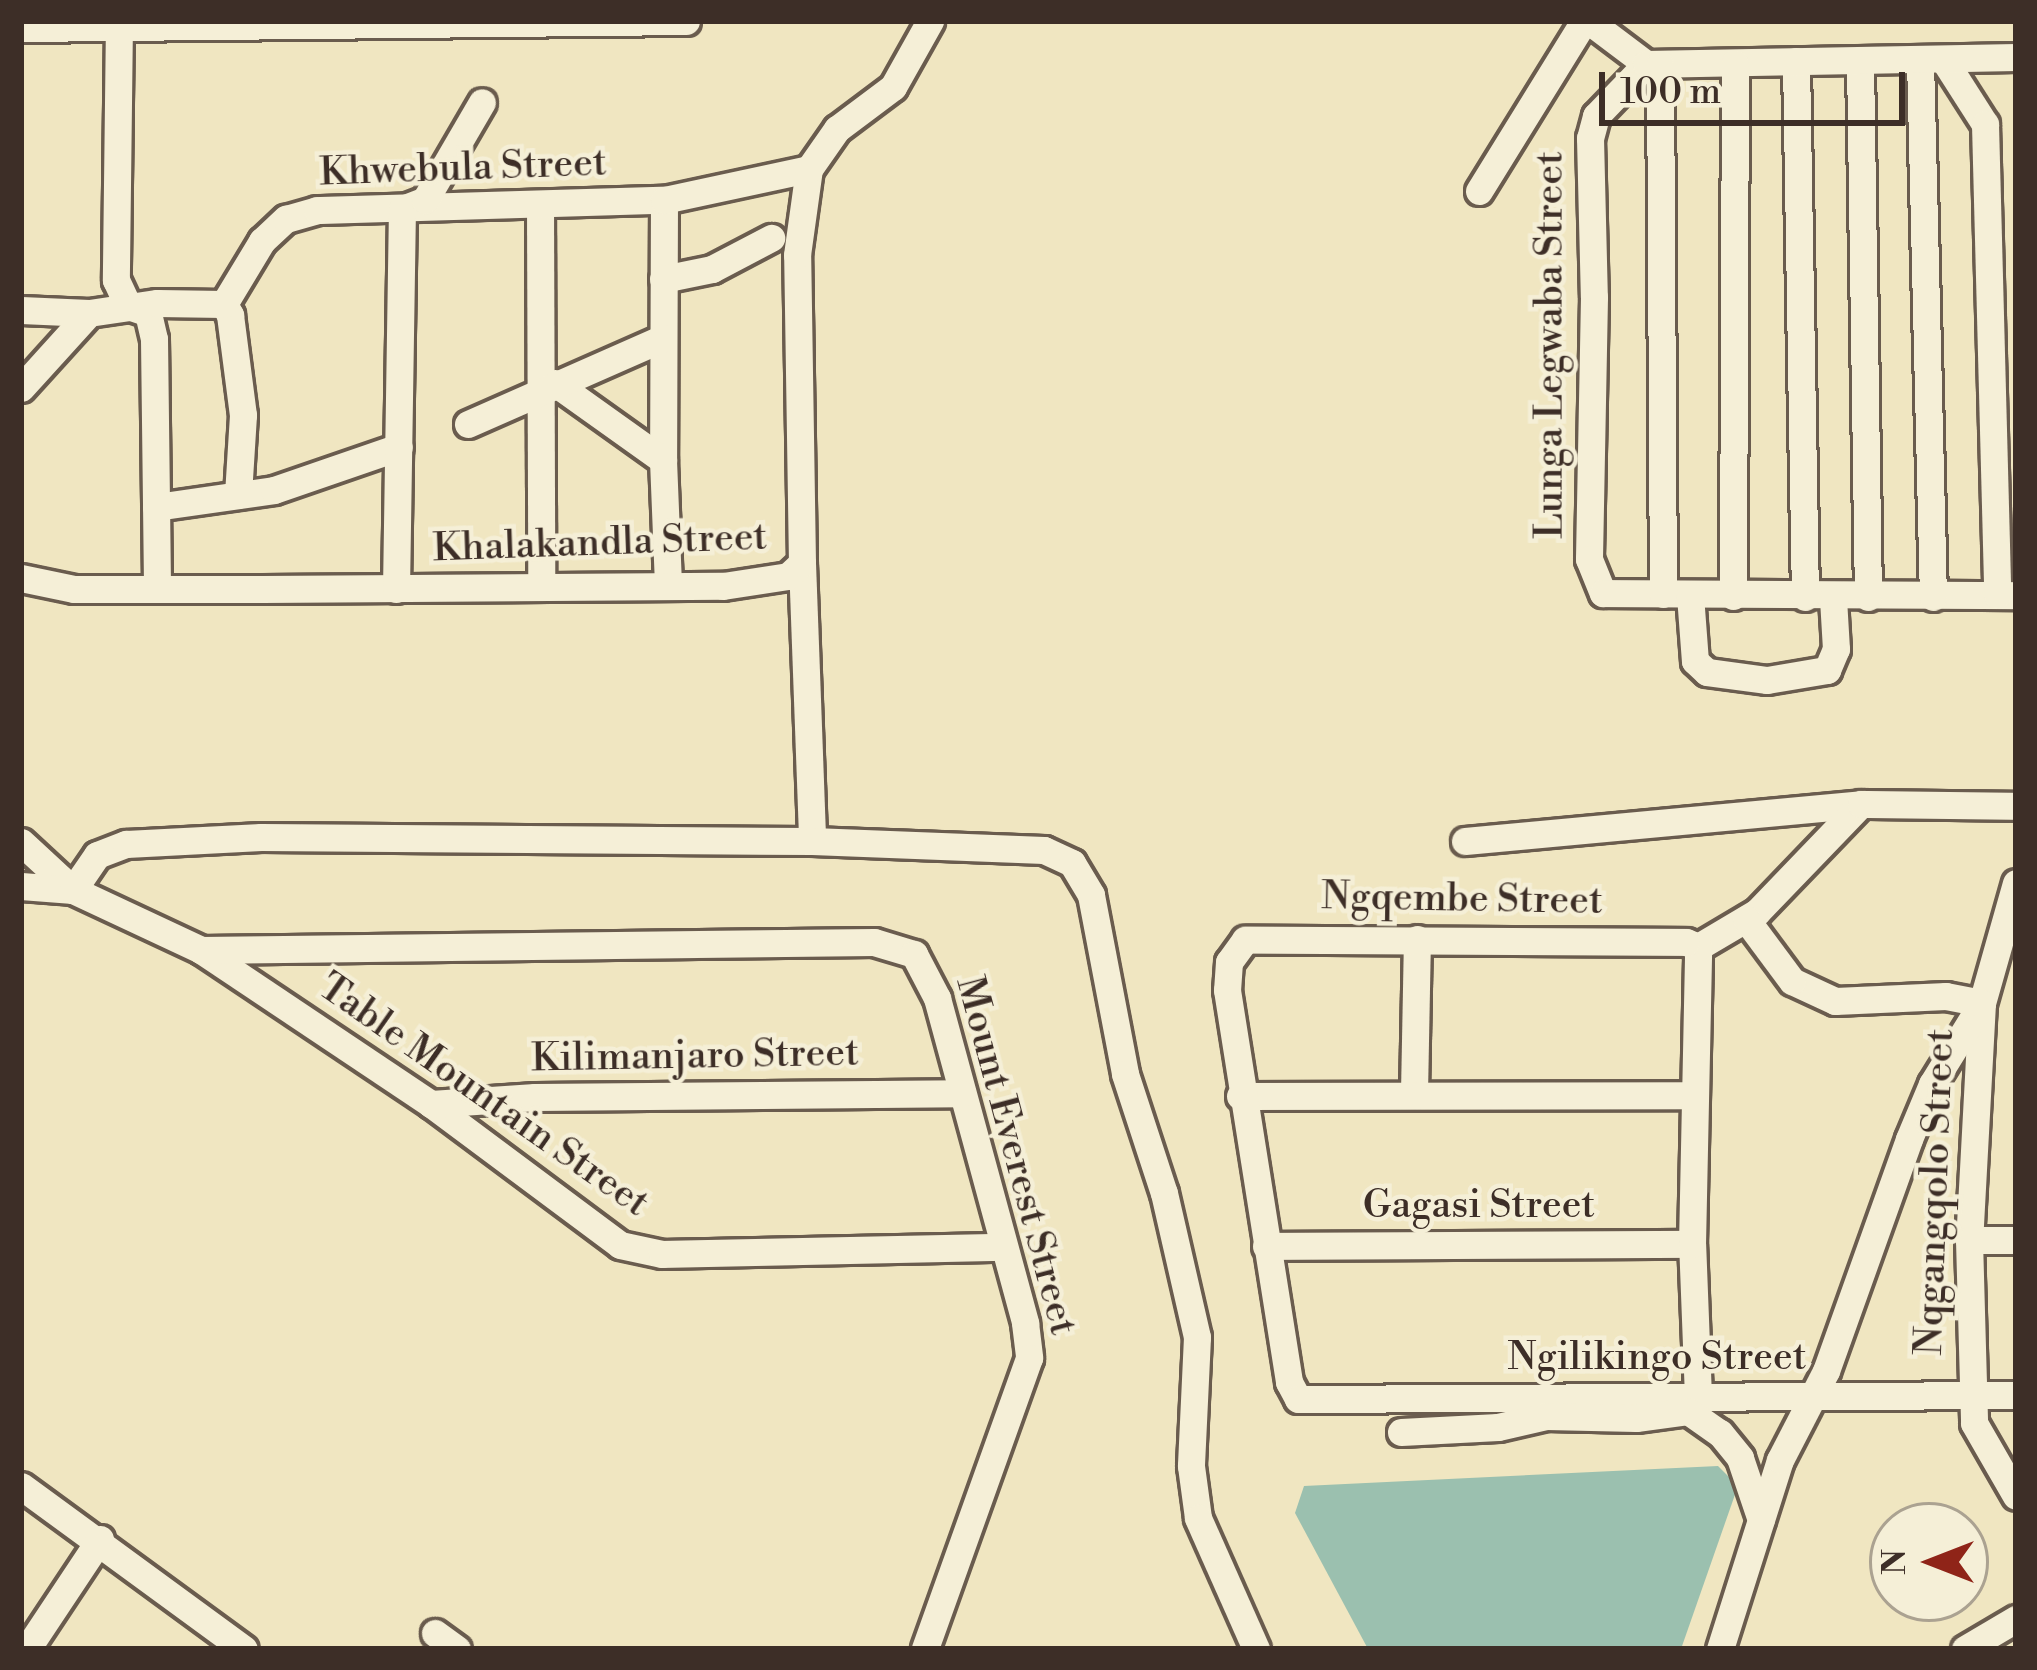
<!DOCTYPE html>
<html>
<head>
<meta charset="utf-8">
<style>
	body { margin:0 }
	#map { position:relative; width:2037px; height:1670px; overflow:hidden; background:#f0e6c1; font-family:"Libre Bodoni",serif }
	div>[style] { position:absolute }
	.water>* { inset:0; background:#9bc0af }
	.roads { filter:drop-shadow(3px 0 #6a5c4e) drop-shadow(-3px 0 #6a5c4e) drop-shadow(0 3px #6a5c4e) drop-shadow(0 -3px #6a5c4e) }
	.minor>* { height:27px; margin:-13.5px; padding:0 13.5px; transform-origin:13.5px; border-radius:13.5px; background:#f5efd7 }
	span { translate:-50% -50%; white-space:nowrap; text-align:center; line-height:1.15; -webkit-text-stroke:9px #f5efd7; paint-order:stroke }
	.street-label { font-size:39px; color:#3d2e27 }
	.frame { position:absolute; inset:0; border:24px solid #3d2e27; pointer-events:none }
	.north { position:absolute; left:1869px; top:1502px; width:120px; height:120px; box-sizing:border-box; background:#f5efd7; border:3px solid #aba291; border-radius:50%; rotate:270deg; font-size:33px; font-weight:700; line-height:48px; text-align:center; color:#3d2e27 }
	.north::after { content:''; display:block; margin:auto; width:42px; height:54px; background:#8f2418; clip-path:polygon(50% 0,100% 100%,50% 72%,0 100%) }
	.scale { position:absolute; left:1599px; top:72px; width:306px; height:54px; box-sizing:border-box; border:6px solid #3d2e27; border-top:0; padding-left:15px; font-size:36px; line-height:42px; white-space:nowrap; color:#3d2e27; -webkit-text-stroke:9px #f5efd7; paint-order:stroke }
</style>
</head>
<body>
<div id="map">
	<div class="water">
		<div style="clip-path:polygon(1718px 1466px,1738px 1486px,1681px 1649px,1368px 1649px,1295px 1513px,1304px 1486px)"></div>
	</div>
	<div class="roads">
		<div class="minor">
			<div style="left:119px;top:21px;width:259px;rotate:90.7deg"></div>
			<div style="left:116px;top:280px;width:29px;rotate:65deg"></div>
			<div style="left:128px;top:306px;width:21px;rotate:19deg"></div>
			<div style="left:148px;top:313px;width:27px;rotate:77deg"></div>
			<div style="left:154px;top:339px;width:250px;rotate:89.3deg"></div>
			<div style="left:1589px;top:21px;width:71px;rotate:37deg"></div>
			<div style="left:1646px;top:64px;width:72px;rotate:133.9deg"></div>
			<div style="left:1596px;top:116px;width:23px;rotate:105deg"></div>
			<div style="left:1590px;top:138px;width:159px;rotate:88.6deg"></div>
			<div style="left:1594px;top:297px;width:262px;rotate:91.1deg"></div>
			<div style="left:1589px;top:559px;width:37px;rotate:68deg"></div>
			<div style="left:1603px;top:593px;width:413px;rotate:0.3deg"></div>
			<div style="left:21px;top:28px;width:665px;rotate:-0.6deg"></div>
			<div style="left:1920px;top:59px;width:538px;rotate:88.62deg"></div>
			<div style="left:1860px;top:60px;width:537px;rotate:89.15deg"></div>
			<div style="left:1944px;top:60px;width:76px;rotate:57.4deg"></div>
			<div style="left:1985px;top:124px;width:471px;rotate:88.5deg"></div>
			<div style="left:1796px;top:61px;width:536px;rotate:89.04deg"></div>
			<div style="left:1646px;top:64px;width:370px;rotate:-1.1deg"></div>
			<div style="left:1660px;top:64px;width:530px;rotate:89.68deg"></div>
			<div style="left:1479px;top:191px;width:200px;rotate:-58.3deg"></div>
			<div style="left:664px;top:200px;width:260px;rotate:90.2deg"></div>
			<div style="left:663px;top:460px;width:125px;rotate:87.7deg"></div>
			<div style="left:540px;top:207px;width:380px;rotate:89.8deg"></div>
			<div style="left:663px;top:279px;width:50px;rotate:-11.5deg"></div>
			<div style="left:712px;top:269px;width:67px;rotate:-27.7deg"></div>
			<div style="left:224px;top:304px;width:13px;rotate:61deg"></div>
			<div style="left:230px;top:315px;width:101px;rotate:82.6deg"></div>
			<div style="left:243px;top:415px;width:80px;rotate:93.6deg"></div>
			<div style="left:21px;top:310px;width:68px;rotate:2.5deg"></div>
			<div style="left:89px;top:313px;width:69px;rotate:-8.4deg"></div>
			<div style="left:157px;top:303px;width:67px;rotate:0.9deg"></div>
			<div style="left:224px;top:304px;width:74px;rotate:-58.9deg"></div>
			<div style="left:262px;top:241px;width:33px;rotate:-43deg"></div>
			<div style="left:286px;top:219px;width:32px;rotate:-16deg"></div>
			<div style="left:317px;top:210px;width:347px;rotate:-1.7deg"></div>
			<div style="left:664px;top:200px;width:148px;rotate:-12.1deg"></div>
			<div style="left:555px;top:383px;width:133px;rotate:35.5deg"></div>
			<div style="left:21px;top:388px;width:101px;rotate:-47.8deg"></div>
			<div style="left:468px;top:424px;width:213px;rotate:-23.8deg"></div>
			<div style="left:156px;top:507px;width:119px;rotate:-8.2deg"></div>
			<div style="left:274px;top:490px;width:132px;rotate:-19deg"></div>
			<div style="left:802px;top:563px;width:278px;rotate:87.9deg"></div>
			<div style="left:21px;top:578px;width:54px;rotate:11.7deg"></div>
			<div style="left:74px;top:589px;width:188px"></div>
			<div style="left:262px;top:589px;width:461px;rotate:-0.4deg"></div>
			<div style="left:723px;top:586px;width:66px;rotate:-8.7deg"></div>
			<div style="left:788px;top:576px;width:19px;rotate:-43deg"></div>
			<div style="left:802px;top:563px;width:308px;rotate:-90.9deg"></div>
			<div style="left:797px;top:255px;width:87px;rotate:-82.1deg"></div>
			<div style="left:809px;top:169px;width:49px;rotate:-55deg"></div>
			<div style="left:837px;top:129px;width:70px;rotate:-36.9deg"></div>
			<div style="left:893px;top:87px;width:76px;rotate:-60.7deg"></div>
			<div style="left:396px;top:589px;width:380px;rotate:-89.1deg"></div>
			<div style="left:402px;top:209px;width:25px;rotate:-21deg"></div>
			<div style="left:425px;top:200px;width:113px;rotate:-59.8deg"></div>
			<div style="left:1690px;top:595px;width:66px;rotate:85.7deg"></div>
			<div style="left:1695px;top:661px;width:16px;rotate:43deg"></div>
			<div style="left:1707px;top:672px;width:61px;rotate:7.6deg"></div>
			<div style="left:1767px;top:680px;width:61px;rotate:-9.5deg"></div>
			<div style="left:1827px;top:670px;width:23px;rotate:-67deg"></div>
			<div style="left:1836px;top:649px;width:51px;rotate:-93.4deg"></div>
			<div style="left:1733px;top:596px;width:533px;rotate:-89.79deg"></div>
			<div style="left:1465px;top:841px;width:398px;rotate:-5.3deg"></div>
			<div style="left:21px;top:842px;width:71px;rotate:42.7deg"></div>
			<div style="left:73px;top:890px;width:42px;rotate:-55.6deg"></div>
			<div style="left:97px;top:855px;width:31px;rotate:-21deg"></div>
			<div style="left:126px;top:844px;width:135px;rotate:-3deg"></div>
			<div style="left:261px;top:837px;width:551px;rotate:0.42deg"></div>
			<div style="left:812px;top:841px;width:232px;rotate:2.2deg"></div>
			<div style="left:1044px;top:850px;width:31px;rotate:25deg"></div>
			<div style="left:1072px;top:863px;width:37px;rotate:59deg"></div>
			<div style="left:1091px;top:895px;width:182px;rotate:79.2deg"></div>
			<div style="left:1125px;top:1074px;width:125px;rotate:71.9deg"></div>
			<div style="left:1164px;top:1193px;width:148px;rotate:77.1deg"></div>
			<div style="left:1197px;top:1337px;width:129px;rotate:92.7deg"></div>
			<div style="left:1191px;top:1466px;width:52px;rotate:82.3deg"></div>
			<div style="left:1198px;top:1518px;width:143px;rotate:66.1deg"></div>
			<div style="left:2016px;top:883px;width:125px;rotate:105.8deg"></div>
			<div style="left:1982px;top:1003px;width:237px;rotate:93.1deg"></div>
			<div style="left:1969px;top:1240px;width:183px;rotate:88.4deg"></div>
			<div style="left:1974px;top:1423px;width:84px;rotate:60.1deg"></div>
			<div style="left:21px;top:886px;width:52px;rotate:4.4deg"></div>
			<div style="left:73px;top:890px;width:141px;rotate:25.1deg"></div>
			<div style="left:201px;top:950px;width:277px;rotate:33.8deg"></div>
			<div style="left:431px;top:1104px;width:236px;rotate:36.7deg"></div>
			<div style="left:620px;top:1245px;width:43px;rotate:12.1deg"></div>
			<div style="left:662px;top:1254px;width:340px;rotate:-1.2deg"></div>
			<div style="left:1698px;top:947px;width:69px;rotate:-30.7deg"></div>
			<div style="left:1757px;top:912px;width:150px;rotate:-46.1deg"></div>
			<div style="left:1861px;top:804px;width:155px;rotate:0.7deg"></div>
			<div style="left:201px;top:950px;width:673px;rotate:-0.68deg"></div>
			<div style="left:874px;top:942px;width:42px;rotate:16.7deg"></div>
			<div style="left:914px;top:954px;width:50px;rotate:62.4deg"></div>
			<div style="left:937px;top:998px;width:337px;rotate:74.8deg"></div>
			<div style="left:1025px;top:1323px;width:35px;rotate:83deg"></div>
			<div style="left:1029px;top:1358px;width:309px;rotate:109.7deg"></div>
			<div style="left:1414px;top:1093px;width:154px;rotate:-88.9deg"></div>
			<div style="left:1240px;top:1096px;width:454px;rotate:-0.1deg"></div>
			<div style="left:431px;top:1104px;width:104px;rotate:-3.9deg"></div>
			<div style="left:535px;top:1097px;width:426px;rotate:-0.5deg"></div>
			<div style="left:1969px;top:1240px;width:47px"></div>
			<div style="left:1266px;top:1246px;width:426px;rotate:-0.3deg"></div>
			<div style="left:1698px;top:1397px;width:153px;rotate:-92.2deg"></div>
			<div style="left:1692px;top:1244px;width:297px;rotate:-88.8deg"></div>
			<div style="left:1698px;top:947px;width:13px;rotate:-157deg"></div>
			<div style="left:1686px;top:942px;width:441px;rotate:-179.7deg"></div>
			<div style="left:1245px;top:940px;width:27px;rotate:126deg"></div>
			<div style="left:1229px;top:962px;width:28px;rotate:94deg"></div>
			<div style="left:1227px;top:990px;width:397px;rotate:81deg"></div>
			<div style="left:1289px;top:1382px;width:19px;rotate:62deg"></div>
			<div style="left:1298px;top:1399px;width:718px;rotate:-0.32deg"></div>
			<div style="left:1401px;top:1432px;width:97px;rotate:-3deg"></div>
			<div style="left:1498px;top:1427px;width:49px;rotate:-12.9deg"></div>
			<div style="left:1546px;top:1416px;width:90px;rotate:1.3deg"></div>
			<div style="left:1636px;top:1418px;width:52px;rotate:-7.7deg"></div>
			<div style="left:1688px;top:1411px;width:39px;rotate:35deg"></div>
			<div style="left:1720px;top:1433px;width:32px;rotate:51deg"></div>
			<div style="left:1740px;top:1458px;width:65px;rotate:71.3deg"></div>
			<div style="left:21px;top:1486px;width:276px;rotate:36.2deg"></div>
			<div style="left:435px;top:1633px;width:27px;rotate:36deg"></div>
			<div style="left:27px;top:1649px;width:132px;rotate:-56.4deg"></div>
			<div style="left:1720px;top:1649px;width:198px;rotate:-72.4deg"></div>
			<div style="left:1780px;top:1460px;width:100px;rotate:-62.7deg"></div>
			<div style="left:1826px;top:1371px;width:246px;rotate:-70.3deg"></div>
			<div style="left:1909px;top:1139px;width:60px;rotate:-67.3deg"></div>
			<div style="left:1932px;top:1084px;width:95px;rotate:-58.3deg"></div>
			<div style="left:1982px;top:1003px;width:37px;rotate:-169deg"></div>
			<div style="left:1946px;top:996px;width:111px;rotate:177.4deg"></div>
			<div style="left:1835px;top:1001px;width:47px;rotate:-155.1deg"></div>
			<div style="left:1792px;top:981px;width:77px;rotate:-126.6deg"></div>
			<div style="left:1965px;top:1649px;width:59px;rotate:-30.5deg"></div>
		</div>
	</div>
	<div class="street-label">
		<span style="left:463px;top:169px;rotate:-2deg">Khwebula Street</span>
		<span style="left:1551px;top:345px;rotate:-90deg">Lunga Legwaba Street</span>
		<span style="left:600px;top:544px;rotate:-2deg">Khalakandla Street</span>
		<span style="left:1462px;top:900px;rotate:1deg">Ngqembe Street</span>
		<span style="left:695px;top:1057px;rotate:-1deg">Kilimanjaro Street</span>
		<span style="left:483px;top:1096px;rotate:35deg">Table Mountain Street</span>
		<span style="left:1015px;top:1156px;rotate:75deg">Mount Everest Street</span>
		<span style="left:1936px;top:1192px;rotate:-88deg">Nqgangqolo Street</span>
		<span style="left:1479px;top:1206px">Gagasi Street</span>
		<span style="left:1657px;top:1358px">Ngilikingo Street</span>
	</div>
	<div class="frame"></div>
	<div class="north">N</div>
	<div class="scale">100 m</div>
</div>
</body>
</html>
